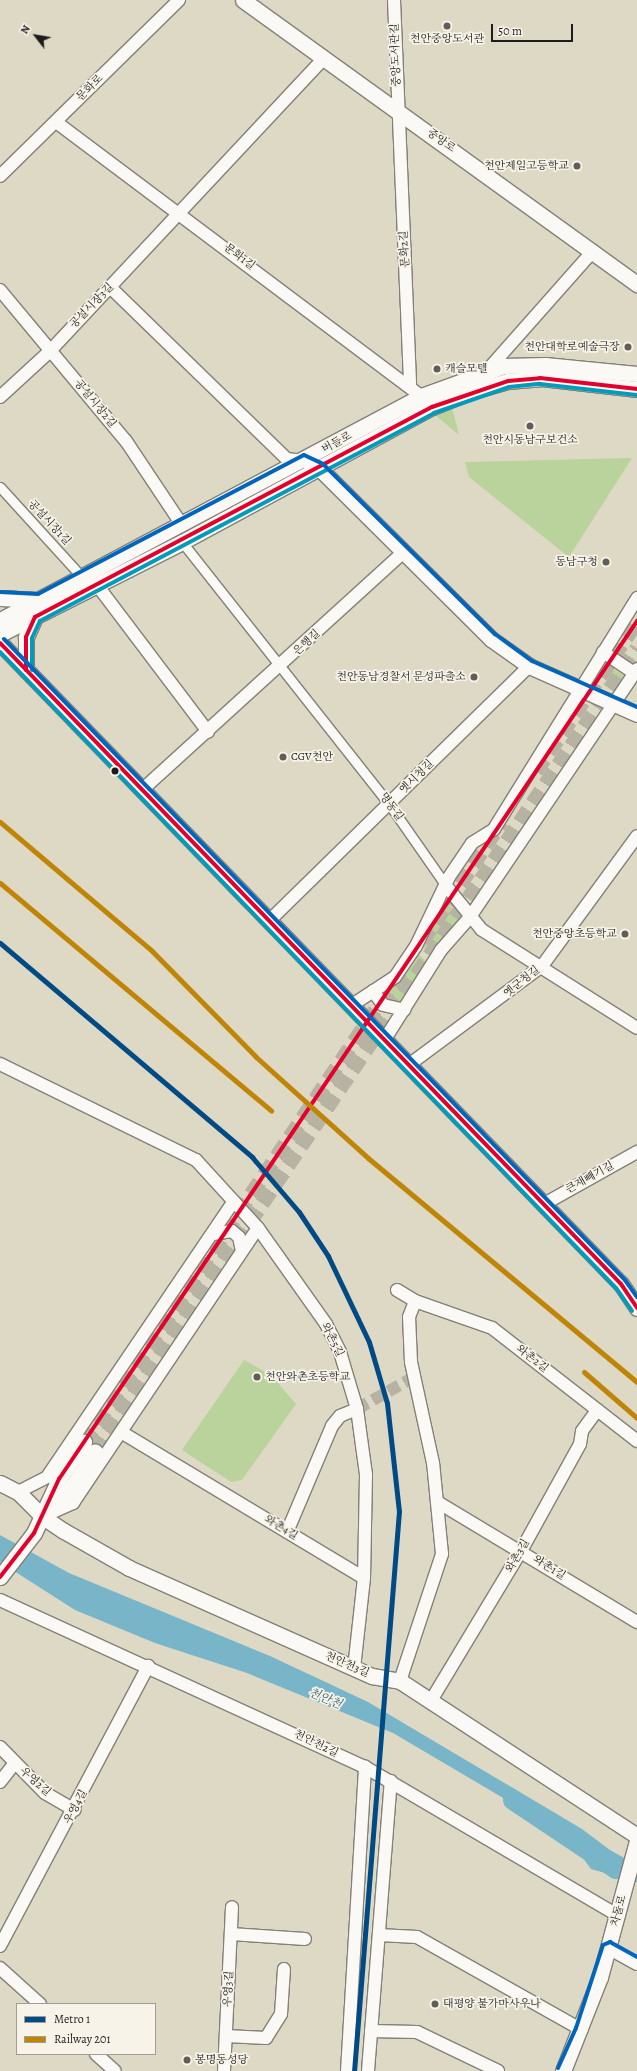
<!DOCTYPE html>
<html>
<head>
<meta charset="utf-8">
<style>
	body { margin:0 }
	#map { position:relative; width:637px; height:2071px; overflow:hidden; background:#ded9c4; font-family:Alegreya,"Noto Serif KR",serif }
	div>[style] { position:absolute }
	.green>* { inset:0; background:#bad29c }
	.water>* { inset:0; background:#78b5c8 }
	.river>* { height:20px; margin:-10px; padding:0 10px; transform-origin:10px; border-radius:10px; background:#78b5c8 }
	.minor-tunnel>* { height:12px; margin-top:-6px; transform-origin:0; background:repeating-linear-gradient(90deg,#b7b3a2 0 12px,transparent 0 18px) }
	.tertiary-tunnel>* { height:15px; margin-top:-7.5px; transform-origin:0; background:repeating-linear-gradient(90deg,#b7b3a2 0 15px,transparent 0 23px) }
	.roads { filter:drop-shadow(1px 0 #838076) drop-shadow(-1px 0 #838076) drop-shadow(0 1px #838076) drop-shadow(0 -1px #838076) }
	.pedestrian>* { height:9px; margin:-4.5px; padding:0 4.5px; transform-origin:4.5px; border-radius:4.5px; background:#faf9f6 }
	.minor>* { height:12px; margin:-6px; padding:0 6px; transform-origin:6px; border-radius:6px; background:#faf9f6 }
	.tertiary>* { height:15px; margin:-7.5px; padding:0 7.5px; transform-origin:7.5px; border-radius:7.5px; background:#faf9f6 }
	.bus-1>* { height:4px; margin:-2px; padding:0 2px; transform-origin:2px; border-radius:2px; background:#e4002b }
	.bus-2>* { height:4px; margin:-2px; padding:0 2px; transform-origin:2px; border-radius:2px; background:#039bbc }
	.bus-3>* { height:4px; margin:-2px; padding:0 2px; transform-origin:2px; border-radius:2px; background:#0065bd }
	.rail-1>* { height:5px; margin:-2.5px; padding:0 2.5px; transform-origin:2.5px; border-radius:2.5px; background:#c08407 }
	.metro-1>* { height:5px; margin:-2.5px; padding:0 2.5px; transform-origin:2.5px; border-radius:2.5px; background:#004a85 }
	.dots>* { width:11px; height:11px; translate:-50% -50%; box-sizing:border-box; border:2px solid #f7f3e8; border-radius:50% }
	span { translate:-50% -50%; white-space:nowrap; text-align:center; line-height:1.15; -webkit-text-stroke:3.5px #f7f3e8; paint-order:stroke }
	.poi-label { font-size:11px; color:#1c1c1c }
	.right { translate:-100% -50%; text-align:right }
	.left { translate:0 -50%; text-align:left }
	.street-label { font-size:11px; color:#1c1c1c }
	.water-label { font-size:12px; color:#325a6a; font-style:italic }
	.legend { position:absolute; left:16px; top:2003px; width:140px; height:52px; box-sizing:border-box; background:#f7f3e8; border:1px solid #9f9d96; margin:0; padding:5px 7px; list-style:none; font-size:12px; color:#1c1c1c }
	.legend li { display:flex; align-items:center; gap:8px; height:20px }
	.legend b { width:20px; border:1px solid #9f9d96 }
	.north { position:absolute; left:16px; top:16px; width:40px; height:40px; -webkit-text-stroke:3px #f7f3e8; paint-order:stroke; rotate:301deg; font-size:11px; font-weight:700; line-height:16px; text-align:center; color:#1c1c1c }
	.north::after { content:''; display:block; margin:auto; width:14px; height:18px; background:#1c1c1c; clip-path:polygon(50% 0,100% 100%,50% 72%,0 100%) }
	.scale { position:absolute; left:491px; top:24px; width:82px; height:18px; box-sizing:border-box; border:2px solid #1c1c1c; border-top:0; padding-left:5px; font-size:12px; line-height:14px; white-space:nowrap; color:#1c1c1c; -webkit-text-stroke:3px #f7f3e8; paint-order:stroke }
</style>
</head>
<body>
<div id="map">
	<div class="green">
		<div style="clip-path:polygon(450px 400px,459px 435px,428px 409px)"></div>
		<div style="clip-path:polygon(632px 458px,567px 560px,565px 554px,469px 477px,465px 462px)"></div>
		<div style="clip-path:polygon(601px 661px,626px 677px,617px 680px,606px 677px,601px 671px)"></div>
		<div style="clip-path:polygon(445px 900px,461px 918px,460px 922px,438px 951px,431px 947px,428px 951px,419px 946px)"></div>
		<div style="clip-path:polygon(415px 952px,430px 964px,404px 1005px,392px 1007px,378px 991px)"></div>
		<div style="clip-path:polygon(244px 1360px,271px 1375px,296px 1404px,242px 1480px,231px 1482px,182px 1450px)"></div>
	</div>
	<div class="water">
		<div style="clip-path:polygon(0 1535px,69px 1573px,270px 1656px,368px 1702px,582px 1829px,610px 1850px,626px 1859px,637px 1860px,637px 1882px,591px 1869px,566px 1835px,393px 1733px,247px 1673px,155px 1643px,75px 1610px,0 1562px)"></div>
	</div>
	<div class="river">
		<div style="left:513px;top:1800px;width:124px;rotate:33.8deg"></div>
		<div style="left:616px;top:1869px;width:21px;rotate:5deg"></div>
	</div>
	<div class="minor-tunnel">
		<div style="left:357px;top:1409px;width:65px;rotate:-29.3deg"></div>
	</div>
	<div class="tertiary-tunnel">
		<div style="left:536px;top:771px;width:181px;rotate:-56deg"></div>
		<div style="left:422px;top:941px;width:144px;rotate:-56.3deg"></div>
		<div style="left:84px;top:1442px;width:569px;rotate:-56.03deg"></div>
		<div style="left:95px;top:1451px;width:969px;rotate:-55.98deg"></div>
	</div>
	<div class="roads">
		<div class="pedestrian">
			<div style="left:0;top:487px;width:120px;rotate:47.7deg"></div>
			<div style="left:182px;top:542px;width:334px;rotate:51.7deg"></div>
			<div style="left:389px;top:804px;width:101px;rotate:55.1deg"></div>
		</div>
		<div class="minor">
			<div style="left:394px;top:0;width:387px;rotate:87.6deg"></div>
			<div style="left:56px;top:122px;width:456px;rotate:36.9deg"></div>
			<div style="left:0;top:176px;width:251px;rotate:-44.5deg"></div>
			<div style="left:110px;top:287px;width:247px;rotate:44.2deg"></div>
			<div style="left:287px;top:459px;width:16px;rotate:7deg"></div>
			<div style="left:0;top:290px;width:197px;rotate:50.2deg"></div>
			<div style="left:126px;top:441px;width:101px;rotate:56.3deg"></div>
			<div style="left:485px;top:373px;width:163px;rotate:-48.5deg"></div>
			<div style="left:0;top:397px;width:68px;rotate:-42.6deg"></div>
			<div style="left:50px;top:351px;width:401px;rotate:-46.9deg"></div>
			<div style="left:97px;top:585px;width:184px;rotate:52.9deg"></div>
			<div style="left:603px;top:652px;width:37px;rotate:34deg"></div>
			<div style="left:142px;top:790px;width:354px;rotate:-42.3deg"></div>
			<div style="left:447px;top:887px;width:55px;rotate:50.9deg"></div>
			<div style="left:482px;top:930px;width:183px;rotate:32.3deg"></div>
			<div style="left:270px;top:920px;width:363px;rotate:-44.4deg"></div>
			<div style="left:373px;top:991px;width:17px;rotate:54deg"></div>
			<div style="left:383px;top:1005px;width:22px;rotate:13deg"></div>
			<div style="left:352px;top:1005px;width:51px;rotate:-33.1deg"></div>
			<div style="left:395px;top:977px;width:37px;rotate:-56deg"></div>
			<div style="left:416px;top:946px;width:76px;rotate:-64.4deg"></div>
			<div style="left:449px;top:877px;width:41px;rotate:-55.9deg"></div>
			<div style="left:472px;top:843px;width:26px;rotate:-32deg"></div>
			<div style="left:494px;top:829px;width:272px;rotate:-58.2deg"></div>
			<div style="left:385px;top:1039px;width:105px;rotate:-57.8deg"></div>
			<div style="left:441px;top:950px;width:44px;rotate:-48.7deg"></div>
			<div style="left:470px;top:917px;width:299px;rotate:-56deg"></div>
			<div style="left:0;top:1064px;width:218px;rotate:26.1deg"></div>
			<div style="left:196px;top:1160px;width:92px;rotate:47.6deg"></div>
			<div style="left:258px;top:1228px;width:118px;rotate:54.7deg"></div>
			<div style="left:326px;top:1324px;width:31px;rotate:63deg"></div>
			<div style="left:340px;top:1352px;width:59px;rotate:73.4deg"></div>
			<div style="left:357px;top:1409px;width:18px;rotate:158deg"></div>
			<div style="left:340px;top:1416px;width:13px;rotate:129deg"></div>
			<div style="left:332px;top:1426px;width:115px;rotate:113deg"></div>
			<div style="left:410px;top:1064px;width:164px;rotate:-36.6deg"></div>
			<div style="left:542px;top:966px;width:161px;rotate:-53.8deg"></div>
			<div style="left:544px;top:1204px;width:107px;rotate:-29.2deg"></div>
			<div style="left:213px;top:1234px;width:19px;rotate:-9deg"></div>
			<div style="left:232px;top:1231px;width:9px;rotate:41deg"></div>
			<div style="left:239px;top:1237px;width:14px;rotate:78deg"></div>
			<div style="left:397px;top:1290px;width:21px;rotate:31deg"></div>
			<div style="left:415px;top:1301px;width:82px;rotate:19.3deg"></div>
			<div style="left:492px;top:1328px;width:184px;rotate:37.9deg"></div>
			<div style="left:357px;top:1409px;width:67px;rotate:82.2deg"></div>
			<div style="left:366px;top:1475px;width:103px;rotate:91.1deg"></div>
			<div style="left:121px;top:1432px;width:283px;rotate:31deg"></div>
			<div style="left:364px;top:1578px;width:91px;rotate:96.3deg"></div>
			<div style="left:18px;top:1492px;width:33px;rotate:-27deg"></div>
			<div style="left:47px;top:1477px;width:333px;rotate:-55.9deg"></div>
			<div style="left:439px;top:1503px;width:231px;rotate:31deg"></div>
			<div style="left:46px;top:1515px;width:30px;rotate:-24deg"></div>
			<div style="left:73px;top:1503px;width:331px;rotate:-56.1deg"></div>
			<div style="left:0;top:1600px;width:401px;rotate:24.6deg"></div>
			<div style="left:365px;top:1767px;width:294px;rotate:30.4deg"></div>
			<div style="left:400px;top:1681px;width:134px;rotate:-71.7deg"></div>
			<div style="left:442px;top:1554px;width:91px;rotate:-95.6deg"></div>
			<div style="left:433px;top:1463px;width:103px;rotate:-102.3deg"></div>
			<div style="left:411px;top:1362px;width:45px;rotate:-92.5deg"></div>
			<div style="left:409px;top:1317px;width:17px;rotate:-69deg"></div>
			<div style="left:432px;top:1699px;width:173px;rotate:-59deg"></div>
			<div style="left:521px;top:1551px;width:122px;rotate:-61.1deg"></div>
			<div style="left:580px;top:1444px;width:13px;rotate:-81deg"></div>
			<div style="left:582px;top:1431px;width:26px;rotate:-54deg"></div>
			<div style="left:0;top:1747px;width:64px;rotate:45.6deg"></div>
			<div style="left:45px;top:1793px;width:34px;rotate:30deg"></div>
			<div style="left:0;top:1782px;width:23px;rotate:-52deg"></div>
			<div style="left:231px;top:1934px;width:74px;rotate:3.9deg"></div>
			<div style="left:379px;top:1935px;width:38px;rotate:3deg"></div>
			<div style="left:417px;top:1937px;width:189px;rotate:29.4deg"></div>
			<div style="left:0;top:1946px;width:317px;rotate:-62.1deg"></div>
			<div style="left:608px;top:1948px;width:33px;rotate:29deg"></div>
			<div style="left:0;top:1968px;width:54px;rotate:42deg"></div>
			<div style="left:371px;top:2031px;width:46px;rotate:1.2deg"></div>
			<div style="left:417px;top:2032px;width:90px;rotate:25.7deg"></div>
			<div style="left:226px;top:2036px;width:40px;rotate:2.9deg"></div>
			<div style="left:266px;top:2038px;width:28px;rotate:-58deg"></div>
			<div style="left:281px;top:2014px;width:45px;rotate:-86.2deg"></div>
			<div style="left:96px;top:2054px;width:25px;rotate:42deg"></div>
			<div style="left:224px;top:2071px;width:164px;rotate:-87.2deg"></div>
			<div style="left:347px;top:2071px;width:305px;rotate:-86.6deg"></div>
			<div style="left:368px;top:2071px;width:291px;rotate:-85.5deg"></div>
		</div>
		<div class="tertiary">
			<div style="left:243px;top:0;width:486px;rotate:35.8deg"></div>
			<div style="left:310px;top:464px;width:10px;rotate:24deg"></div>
			<div style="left:319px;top:468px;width:243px;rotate:44.8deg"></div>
			<div style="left:491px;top:639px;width:47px;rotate:35.4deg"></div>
			<div style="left:529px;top:666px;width:118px;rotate:24deg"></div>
			<div style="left:0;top:598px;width:36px;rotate:3deg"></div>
			<div style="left:0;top:620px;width:477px;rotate:-28deg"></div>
			<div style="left:421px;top:396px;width:88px;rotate:-19.9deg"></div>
			<div style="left:504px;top:366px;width:41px;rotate:-1.4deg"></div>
			<div style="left:545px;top:365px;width:92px;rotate:5.6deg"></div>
			<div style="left:0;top:634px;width:204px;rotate:-26.8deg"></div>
			<div style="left:182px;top:542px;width:284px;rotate:-28.4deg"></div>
			<div style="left:432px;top:407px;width:40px;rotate:-22deg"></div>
			<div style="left:469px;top:392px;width:41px;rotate:-15.8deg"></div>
			<div style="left:508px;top:381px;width:32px;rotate:-5deg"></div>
			<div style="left:540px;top:378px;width:98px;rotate:6.5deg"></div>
			<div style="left:0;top:643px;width:892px;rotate:45.91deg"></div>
			<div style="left:621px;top:1284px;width:29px;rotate:56deg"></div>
			<div style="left:26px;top:670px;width:33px;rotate:-90deg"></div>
			<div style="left:26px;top:637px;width:22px;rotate:-66deg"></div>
			<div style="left:0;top:1483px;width:20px;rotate:27deg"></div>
			<div style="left:18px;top:1492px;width:35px;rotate:45deg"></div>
			<div style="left:43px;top:1517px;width:25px;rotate:34deg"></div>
			<div style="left:64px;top:1531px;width:75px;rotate:29.6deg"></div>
			<div style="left:129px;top:1568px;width:266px;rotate:24deg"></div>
			<div style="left:372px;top:1676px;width:28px;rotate:10deg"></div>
			<div style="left:400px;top:1681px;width:283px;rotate:33.2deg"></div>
			<div style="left:50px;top:1509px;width:33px;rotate:-46deg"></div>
			<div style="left:73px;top:1485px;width:40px;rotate:-57.1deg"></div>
			<div style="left:0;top:1577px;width:56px;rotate:-52.3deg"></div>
			<div style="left:34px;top:1533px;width:60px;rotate:-65.2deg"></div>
			<div style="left:59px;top:1479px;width:45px;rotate:-56deg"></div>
			<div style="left:563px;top:2071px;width:101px;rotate:-68.5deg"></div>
			<div style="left:600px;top:1977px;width:141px;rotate:-74.8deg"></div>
		</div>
	</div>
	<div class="bus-1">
		<div style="left:0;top:643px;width:892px;rotate:45.91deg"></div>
		<div style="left:621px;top:1284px;width:29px;rotate:56deg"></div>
		<div style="left:26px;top:670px;width:33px;rotate:-90deg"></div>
		<div style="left:26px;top:637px;width:22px;rotate:-66deg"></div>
		<div style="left:35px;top:617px;width:449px;rotate:-27.9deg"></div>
		<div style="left:432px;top:407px;width:80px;rotate:-18.9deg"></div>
		<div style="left:508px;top:381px;width:32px;rotate:-5deg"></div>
		<div style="left:540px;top:378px;width:98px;rotate:6.5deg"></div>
		<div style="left:0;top:1577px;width:56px;rotate:-52.3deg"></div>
		<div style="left:34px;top:1533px;width:60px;rotate:-65.2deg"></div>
		<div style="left:59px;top:1479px;width:1035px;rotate:-56.03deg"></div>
	</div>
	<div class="bus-2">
		<div style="left:0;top:652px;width:885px;rotate:45.92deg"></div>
		<div style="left:616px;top:1288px;width:28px;rotate:55deg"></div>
		<div style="left:32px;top:670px;width:32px;rotate:-90deg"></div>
		<div style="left:32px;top:638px;width:19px;rotate:-65deg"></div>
		<div style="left:40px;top:621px;width:446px;rotate:-27.8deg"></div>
		<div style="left:434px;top:413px;width:79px;rotate:-19.1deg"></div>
		<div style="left:509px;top:387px;width:31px;rotate:-6deg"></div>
		<div style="left:540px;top:384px;width:97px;rotate:6.5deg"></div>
	</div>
	<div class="bus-3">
		<div style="left:0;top:592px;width:38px;rotate:3deg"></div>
		<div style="left:38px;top:594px;width:300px;rotate:-27.6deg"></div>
		<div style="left:304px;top:455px;width:21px;rotate:25deg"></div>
		<div style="left:323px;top:464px;width:242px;rotate:44.7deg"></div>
		<div style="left:495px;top:634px;width:46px;rotate:36.1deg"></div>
		<div style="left:532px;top:661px;width:115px;rotate:23.7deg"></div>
		<div style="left:4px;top:639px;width:892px;rotate:45.91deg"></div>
		<div style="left:625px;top:1280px;width:21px;rotate:55deg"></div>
		<div style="left:558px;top:2068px;width:44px;rotate:-65.8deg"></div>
		<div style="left:576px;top:2028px;width:87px;rotate:-72deg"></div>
		<div style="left:603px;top:1945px;width:8px;rotate:-23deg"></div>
		<div style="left:610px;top:1942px;width:31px;rotate:29deg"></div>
	</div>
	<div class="rail-1">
		<div style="left:0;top:822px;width:199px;rotate:40.3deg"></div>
		<div style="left:152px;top:951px;width:148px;rotate:45.5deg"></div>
		<div style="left:256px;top:1057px;width:151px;rotate:42deg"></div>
		<div style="left:368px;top:1158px;width:350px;rotate:39.8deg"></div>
		<div style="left:0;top:883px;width:354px;rotate:40deg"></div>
		<div style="left:584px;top:1372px;width:70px;rotate:41deg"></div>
	</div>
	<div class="metro-1">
		<div style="left:0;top:943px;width:331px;rotate:40.3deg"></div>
		<div style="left:252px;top:1157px;width:72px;rotate:49.5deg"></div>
		<div style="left:299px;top:1212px;width:53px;rotate:56.6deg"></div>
		<div style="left:328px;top:1256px;width:95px;rotate:64.5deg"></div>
		<div style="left:369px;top:1342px;width:64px;rotate:73.6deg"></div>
		<div style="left:387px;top:1403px;width:109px;rotate:83.7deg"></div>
		<div style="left:399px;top:1511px;width:562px;rotate:94.59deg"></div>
	</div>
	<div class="dots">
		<div style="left:447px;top:26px;background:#605e57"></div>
		<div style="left:577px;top:166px;background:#605e57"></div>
		<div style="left:628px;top:347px;background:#605e57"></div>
		<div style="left:437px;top:369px;background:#605e57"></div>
		<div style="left:530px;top:426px;background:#605e57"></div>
		<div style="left:606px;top:562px;background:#605e57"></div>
		<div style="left:474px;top:677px;background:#605e57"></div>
		<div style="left:283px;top:757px;background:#605e57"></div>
		<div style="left:115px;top:771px;background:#1c1c1c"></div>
		<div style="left:625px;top:934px;background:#605e57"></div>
		<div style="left:257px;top:1377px;background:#605e57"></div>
		<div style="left:435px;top:2004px;background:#605e57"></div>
		<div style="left:187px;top:2060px;background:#605e57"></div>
	</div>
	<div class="poi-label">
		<span style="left:447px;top:39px">천안중앙도서관</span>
		<span class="right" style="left:569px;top:166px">천안제일고등학교</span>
		<span class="right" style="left:620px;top:347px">천안대학로예술극장</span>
		<span class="left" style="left:445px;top:369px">캐슬모텔</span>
		<span style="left:530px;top:440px">천안시동남구보건소</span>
		<span class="right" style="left:598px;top:562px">동남구청</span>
		<span class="right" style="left:466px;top:677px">천안동남경찰서 문성파출소</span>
		<span class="left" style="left:291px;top:757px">CGV천안</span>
		<span class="right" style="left:617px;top:934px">천안중앙초등학교</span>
		<span class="left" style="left:265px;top:1377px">천안와촌초등학교</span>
		<span class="left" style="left:443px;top:2004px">태평양 불가마사우나</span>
		<span class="left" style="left:195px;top:2060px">봉명동성당</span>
	</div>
	<div class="street-label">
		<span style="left:396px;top:55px;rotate:-92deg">중앙도서관길</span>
		<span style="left:90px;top:88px;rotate:-45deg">문화로</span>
		<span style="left:441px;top:141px;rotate:35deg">중앙로</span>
		<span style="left:405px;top:249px;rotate:-93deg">문화2길</span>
		<span style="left:239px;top:257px;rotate:37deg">문화1길</span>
		<span style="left:92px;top:306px;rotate:-46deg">공설시장3길</span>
		<span style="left:95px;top:404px;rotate:50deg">공설시장2길</span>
		<span style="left:337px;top:443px;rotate:-29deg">버들로</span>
		<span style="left:49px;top:523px;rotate:47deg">공설시장1길</span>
		<span style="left:307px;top:643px;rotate:-43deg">은행길</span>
		<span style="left:417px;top:777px;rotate:-45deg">옛시청길</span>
		<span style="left:391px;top:807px;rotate:54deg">명동길</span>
		<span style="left:522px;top:982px;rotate:-39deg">옛군청길</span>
		<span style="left:590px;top:1178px;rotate:-29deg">큰재빼기길</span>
		<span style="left:332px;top:1340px;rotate:64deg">와촌5길</span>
		<span style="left:532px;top:1359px;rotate:38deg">와촌2길</span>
		<span style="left:281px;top:1528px;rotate:31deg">와촌4길</span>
		<span style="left:518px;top:1556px;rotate:-60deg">와촌3길</span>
		<span style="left:549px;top:1568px;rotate:32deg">와촌1길</span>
		<span style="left:347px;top:1665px;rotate:23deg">천안천3길</span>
		<span style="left:316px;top:1744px;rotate:26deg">천안천2길</span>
		<span style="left:35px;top:1782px;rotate:41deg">우영2길</span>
		<span style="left:76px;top:1807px;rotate:-62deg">우영4길</span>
		<span style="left:619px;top:1911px;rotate:-75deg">차돌로</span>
		<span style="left:229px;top:1989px;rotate:-87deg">우영3길</span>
	</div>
	<div class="water-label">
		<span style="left:325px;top:1699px;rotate:23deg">천안천</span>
	</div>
	<ul class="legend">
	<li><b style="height:5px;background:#004a85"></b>Metro 1</li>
	<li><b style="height:5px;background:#c08407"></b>Railway 201</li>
	</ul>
	<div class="north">N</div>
	<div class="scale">50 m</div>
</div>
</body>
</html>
